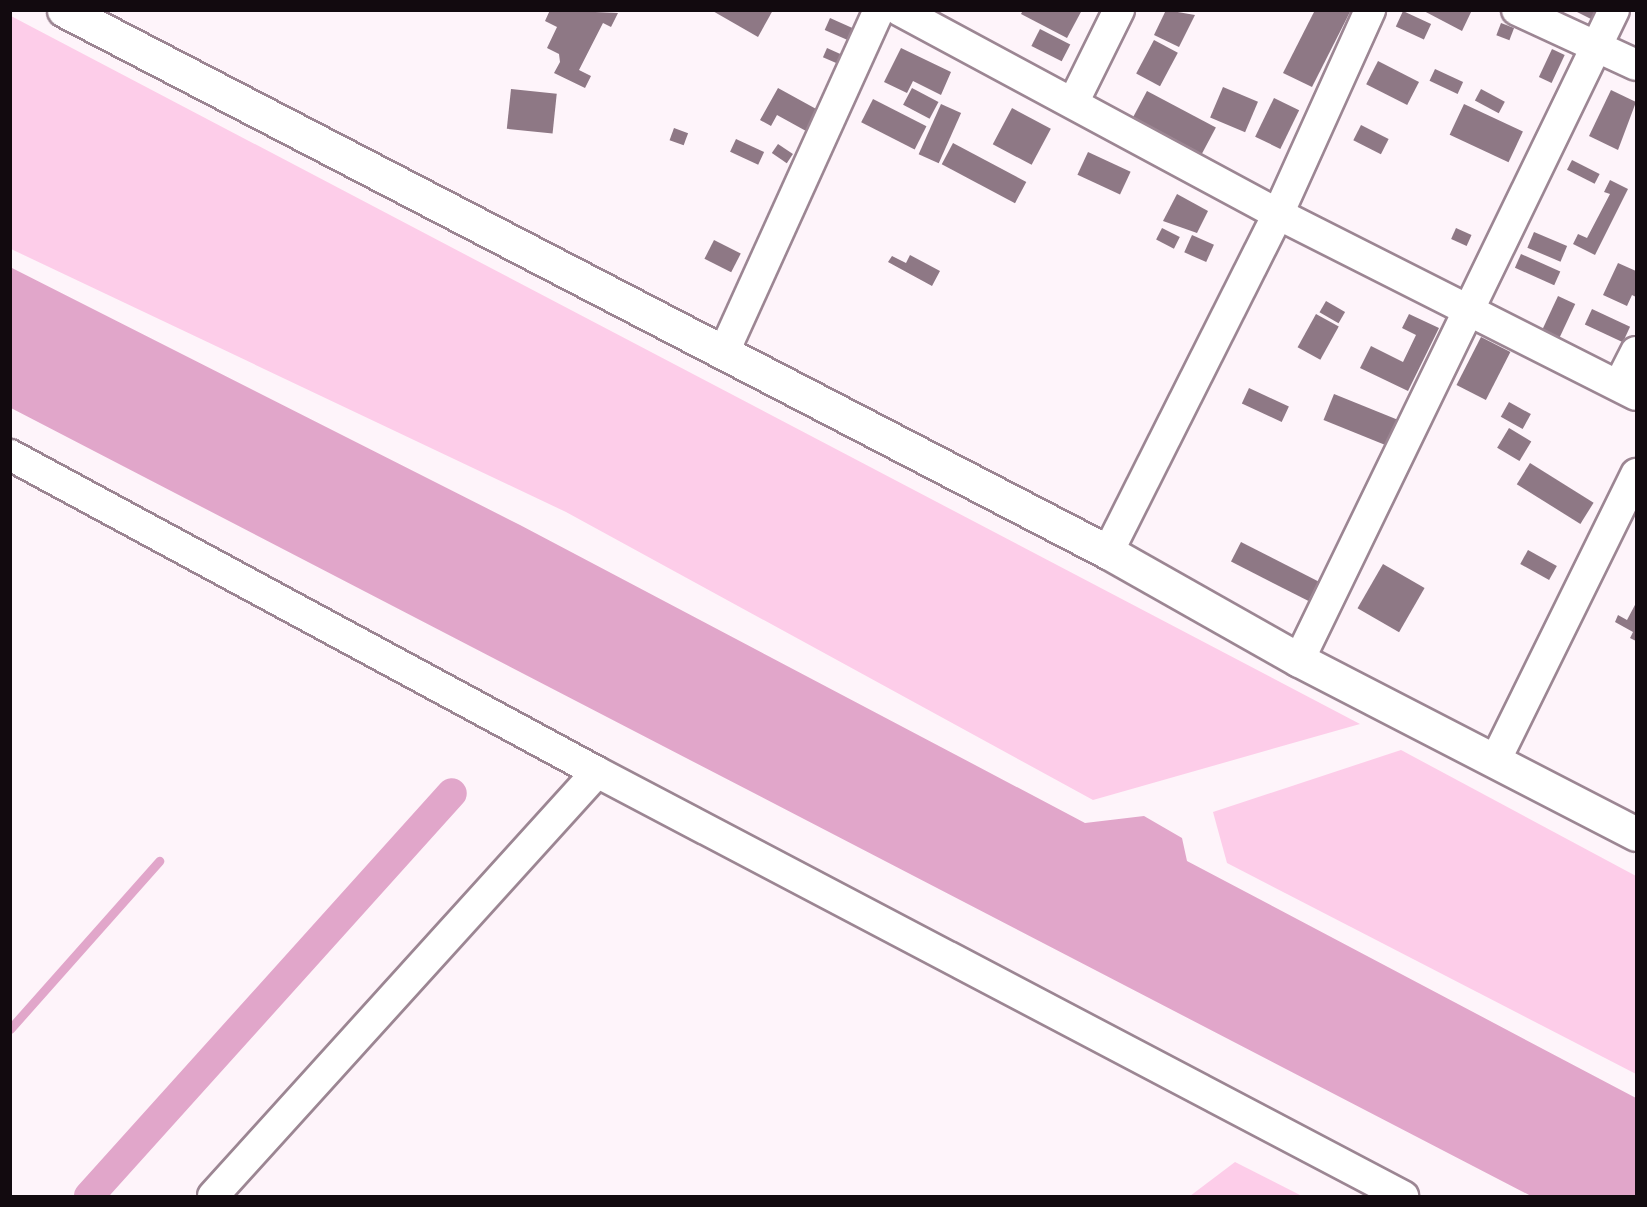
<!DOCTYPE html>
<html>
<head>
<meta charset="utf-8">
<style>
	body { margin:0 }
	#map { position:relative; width:1647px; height:1207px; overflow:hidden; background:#fef4fa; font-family:Cabin,sans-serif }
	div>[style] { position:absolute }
	.green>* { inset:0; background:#fdcde9 }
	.water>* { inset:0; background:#e1a6ca }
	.stream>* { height:9px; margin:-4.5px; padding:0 4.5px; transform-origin:4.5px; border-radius:4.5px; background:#e1a6ca }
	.canal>* { height:30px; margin:-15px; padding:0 15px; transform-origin:15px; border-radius:15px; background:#e1a6ca }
	.building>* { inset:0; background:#8e7885; transform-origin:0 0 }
	.roads { filter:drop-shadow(2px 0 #9c8693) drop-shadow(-2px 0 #9c8693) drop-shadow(0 2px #9c8693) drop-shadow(0 -2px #9c8693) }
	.minor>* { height:30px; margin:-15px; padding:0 15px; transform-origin:15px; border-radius:15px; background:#fff }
	.primary>* { height:33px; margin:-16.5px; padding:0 16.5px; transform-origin:16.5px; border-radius:16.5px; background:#fff }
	span { translate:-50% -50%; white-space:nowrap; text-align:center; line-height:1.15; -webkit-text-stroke:4.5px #fff; paint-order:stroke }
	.frame { position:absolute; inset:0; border:12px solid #120a0f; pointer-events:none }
</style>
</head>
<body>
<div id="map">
	<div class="green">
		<div style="clip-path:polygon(11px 16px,468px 256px,1360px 724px,1093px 800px,566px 512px,11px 249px)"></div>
		<div style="clip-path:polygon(1401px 750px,1636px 876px,1636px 1074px,1227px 863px,1213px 812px)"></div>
		<div style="clip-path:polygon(1235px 1162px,1302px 1196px,1190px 1196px)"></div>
	</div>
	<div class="water">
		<div style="clip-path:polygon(10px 267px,520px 525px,1085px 823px,1144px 816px,1182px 838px,1187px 861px,1636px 1098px,1636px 1196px,1531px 1196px,11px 408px)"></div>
	</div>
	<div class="stream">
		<div style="left:10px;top:1029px;width:225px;rotate:-48.4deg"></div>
	</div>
	<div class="canal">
		<div style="left:89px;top:1196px;width:542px;rotate:-47.99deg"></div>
	</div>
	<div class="building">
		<div style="clip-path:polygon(550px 10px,618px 13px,611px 27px,603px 23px,579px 70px,591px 76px,585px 88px,554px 73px,560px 62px,559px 54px,547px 48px,557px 27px,545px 21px)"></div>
		<div style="clip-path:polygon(711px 10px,773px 10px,758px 37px)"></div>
		<div style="clip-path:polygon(1023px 10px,1082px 10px,1067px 38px,1021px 14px)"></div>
		<div style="clip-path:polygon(1166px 10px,1195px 15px,1179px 47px,1154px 35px)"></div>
		<div style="clip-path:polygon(1315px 10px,1351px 10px,1312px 87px,1283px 73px)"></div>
		<div style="clip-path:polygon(1422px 10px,1472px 10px,1462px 31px)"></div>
		<div style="clip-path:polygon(1573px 10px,1595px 10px,1591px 19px)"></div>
		<div style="left:1403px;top:11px;width:31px;height:17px;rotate:25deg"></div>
		<div style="left:830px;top:18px;width:30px;height:13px;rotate:24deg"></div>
		<div style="left:1501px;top:23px;width:14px;height:13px;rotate:21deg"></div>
		<div style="left:1040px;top:29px;width:34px;height:19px;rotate:27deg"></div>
		<div style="left:1154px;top:40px;width:27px;height:38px;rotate:28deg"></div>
		<div style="left:827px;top:48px;width:17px;height:10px;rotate:24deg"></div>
		<div style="clip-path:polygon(901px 48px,951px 72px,941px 95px,913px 81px,907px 93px,884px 82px)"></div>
		<div style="left:1552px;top:49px;width:14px;height:31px;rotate:25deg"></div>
		<div style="left:1378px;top:61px;width:46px;height:26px;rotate:27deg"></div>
		<div style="left:1435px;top:69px;width:31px;height:13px;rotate:25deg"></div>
		<div style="left:1223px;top:87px;width:38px;height:33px;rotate:23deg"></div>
		<div style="clip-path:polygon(778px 88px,818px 110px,806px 131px,777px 115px,771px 126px,760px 120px)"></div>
		<div style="left:912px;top:88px;width:30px;height:19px;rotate:28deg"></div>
		<div style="left:511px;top:89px;width:46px;height:40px;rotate:6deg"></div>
		<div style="left:1481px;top:89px;width:27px;height:13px;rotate:28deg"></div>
		<div style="clip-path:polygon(1611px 90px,1636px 102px,1618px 150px,1589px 136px)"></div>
		<div style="left:1147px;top:91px;width:78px;height:30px;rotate:28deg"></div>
		<div style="left:1274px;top:98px;width:28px;height:43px;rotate:26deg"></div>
		<div style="left:873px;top:99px;width:60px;height:26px;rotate:27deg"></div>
		<div style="left:941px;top:104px;width:22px;height:55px;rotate:24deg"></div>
		<div style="left:1464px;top:104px;width:65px;height:34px;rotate:25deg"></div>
		<div style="left:1012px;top:108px;width:44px;height:41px;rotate:28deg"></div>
		<div style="left:1361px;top:125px;width:31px;height:17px;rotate:27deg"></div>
		<div style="left:674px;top:128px;width:15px;height:13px;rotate:20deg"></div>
		<div style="left:736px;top:139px;width:31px;height:14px;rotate:25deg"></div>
		<div style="left:953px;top:143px;width:83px;height:24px;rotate:28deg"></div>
		<div style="left:778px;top:144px;width:18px;height:11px;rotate:34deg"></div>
		<div style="left:1088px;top:152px;width:47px;height:25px;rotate:25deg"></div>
		<div style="left:1572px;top:160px;width:31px;height:11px;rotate:27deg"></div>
		<div style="clip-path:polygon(1610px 180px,1628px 189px,1595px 255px,1573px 244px,1578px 234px,1587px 238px,1610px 194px,1604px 192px)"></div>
		<div style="clip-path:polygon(1177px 194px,1208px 211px,1197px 233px,1163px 221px)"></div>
		<div style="left:1162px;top:228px;width:20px;height:13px;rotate:27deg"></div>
		<div style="left:1456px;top:228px;width:17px;height:12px;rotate:24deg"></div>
		<div style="left:1534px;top:232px;width:36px;height:17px;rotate:23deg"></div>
		<div style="left:1192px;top:235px;width:24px;height:19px;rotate:24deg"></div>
		<div style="left:714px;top:240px;width:30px;height:21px;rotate:27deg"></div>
		<div style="left:1521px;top:254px;width:43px;height:15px;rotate:24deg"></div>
		<div style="clip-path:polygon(910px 255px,940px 271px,932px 286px,888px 262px,892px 256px,906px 263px)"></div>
		<div style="clip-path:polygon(1618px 263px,1636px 271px,1636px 297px,1632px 295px,1627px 306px,1603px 295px)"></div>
		<div style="left:1558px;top:296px;width:19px;height:40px;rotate:25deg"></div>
		<div style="left:1326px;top:301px;width:22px;height:13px;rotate:30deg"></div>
		<div style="left:1592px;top:309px;width:42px;height:17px;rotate:25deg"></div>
		<div style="left:1316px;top:314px;width:26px;height:38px;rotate:29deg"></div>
		<div style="clip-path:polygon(1409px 314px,1439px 328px,1408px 391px,1360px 368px,1371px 346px,1403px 362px,1416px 335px,1402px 328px)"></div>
		<div style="left:1481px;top:337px;width:33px;height:54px;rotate:27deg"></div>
		<div style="left:1249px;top:388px;width:44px;height:17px;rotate:25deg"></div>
		<div style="left:1334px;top:394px;width:68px;height:28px;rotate:22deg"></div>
		<div style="left:1509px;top:402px;width:25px;height:17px;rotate:29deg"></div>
		<div style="left:1509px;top:428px;width:26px;height:23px;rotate:31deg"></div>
		<div style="left:1530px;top:463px;width:75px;height:25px;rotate:32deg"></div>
		<div style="left:1241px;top:542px;width:87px;height:22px;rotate:27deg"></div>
		<div style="left:1528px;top:550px;width:33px;height:16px;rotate:29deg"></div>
		<div style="left:1383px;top:564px;width:48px;height:51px;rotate:30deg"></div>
		<div style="clip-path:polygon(1636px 603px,1636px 641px,1630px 638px,1633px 632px,1615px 622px,1618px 615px,1627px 620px)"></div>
	</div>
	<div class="roads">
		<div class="minor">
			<div style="left:899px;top:10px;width:430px;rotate:28.3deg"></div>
			<div style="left:1278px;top:214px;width:401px;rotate:26.8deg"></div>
			<div style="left:1517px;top:10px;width:131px;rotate:24.8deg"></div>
			<div style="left:1073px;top:103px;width:104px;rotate:-63.7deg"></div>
			<div style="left:723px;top:354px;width:378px;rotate:-65.6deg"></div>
			<div style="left:1619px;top:385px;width:37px;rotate:-63deg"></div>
			<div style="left:10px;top:455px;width:667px;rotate:28.37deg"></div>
			<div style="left:597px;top:772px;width:911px;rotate:27.75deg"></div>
			<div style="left:1108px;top:552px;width:378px;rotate:-63.3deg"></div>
			<div style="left:1278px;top:214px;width:224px;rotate:-65.7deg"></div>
			<div style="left:1299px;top:660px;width:722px;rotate:-64.14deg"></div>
			<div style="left:1495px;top:761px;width:320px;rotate:-63.8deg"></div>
			<div style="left:213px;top:1196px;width:572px;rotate:-47.83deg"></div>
		</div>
		<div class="primary">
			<div style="left:64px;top:10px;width:1176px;rotate:27.44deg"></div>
			<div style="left:1108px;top:552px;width:219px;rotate:29.5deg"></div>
			<div style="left:1299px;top:660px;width:379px;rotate:27.3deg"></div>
		</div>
	</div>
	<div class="frame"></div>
</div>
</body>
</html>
